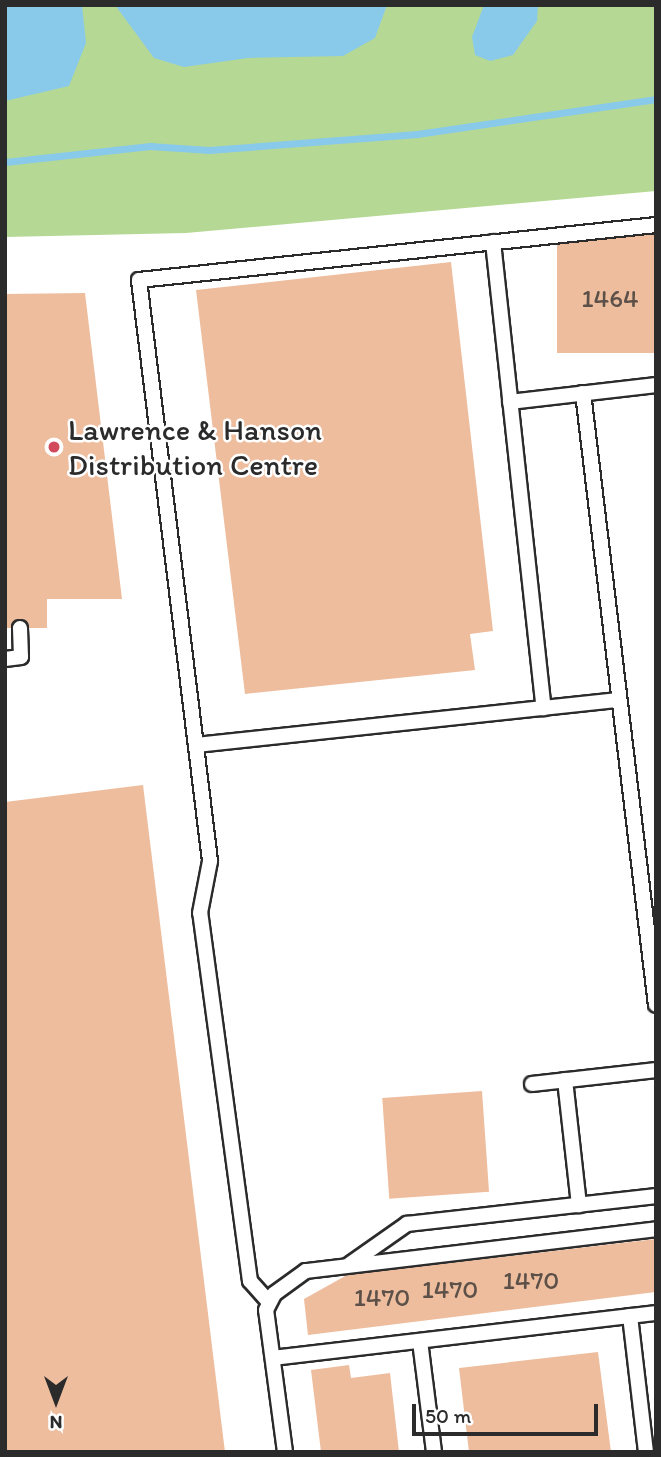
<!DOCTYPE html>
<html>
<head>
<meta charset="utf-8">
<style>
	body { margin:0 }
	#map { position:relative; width:661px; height:1457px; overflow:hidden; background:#fff; font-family:Itim,sans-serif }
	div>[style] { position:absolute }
	.green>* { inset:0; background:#b5d994 }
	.water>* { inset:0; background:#89c9ea }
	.stream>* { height:7px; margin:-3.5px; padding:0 3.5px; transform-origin:3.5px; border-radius:3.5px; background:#89c9ea }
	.building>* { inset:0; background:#edbd9e; transform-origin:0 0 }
	.roads { filter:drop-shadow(2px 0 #2b2b2b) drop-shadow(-2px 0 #2b2b2b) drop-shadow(0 2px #2b2b2b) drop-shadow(0 -2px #2b2b2b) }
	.lane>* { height:14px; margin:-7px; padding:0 7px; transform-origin:7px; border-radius:7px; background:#fff }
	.dots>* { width:19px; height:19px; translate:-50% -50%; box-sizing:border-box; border:4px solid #fff; border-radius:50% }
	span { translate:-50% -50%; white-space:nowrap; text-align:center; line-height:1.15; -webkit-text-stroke:5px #fff; paint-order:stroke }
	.number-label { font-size:26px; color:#5c5048 }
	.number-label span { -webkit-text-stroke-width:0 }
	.poi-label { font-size:30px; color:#2b2b2b }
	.left { translate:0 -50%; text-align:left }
	.frame { position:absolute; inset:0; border:7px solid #2b2b2b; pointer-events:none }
	.north { position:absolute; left:21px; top:1366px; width:70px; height:70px; -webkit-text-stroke:5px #fff; paint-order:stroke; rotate:180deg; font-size:19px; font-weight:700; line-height:28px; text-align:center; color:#2b2b2b }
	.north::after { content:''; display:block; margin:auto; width:24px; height:32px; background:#2b2b2b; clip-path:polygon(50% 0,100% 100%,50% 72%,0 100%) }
	.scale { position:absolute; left:412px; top:1404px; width:186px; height:32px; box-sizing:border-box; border:4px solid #2b2b2b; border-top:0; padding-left:9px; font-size:21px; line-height:24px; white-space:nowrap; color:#2b2b2b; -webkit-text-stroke:5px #fff; paint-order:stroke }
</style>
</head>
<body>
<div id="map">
	<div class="green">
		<div style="clip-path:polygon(5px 5px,656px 5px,656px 191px,186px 233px,5px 237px)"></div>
	</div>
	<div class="water">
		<div style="clip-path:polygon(5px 5px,82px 5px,86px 43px,69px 86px,5px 101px)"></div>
		<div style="clip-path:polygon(115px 5px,387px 5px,375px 38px,343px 56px,248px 58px,184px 67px,154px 58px)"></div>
		<div style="clip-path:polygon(484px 5px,538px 5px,537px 21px,513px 55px,490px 61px,475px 55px,472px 37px)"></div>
	</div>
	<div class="stream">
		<div style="left:5px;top:162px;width:146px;rotate:-6.3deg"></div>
		<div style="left:150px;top:146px;width:59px;rotate:3.9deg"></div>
		<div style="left:209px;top:150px;width:209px;rotate:-4.4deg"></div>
		<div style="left:417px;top:134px;width:242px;rotate:-8.3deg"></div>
	</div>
	<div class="building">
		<div style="left:656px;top:235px;width:118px;height:99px;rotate:90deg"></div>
		<div style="clip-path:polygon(451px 262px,493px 631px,470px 634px,475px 670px,245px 694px,196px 290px)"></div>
		<div style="clip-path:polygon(85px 293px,122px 599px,47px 599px,47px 628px,5px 628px,5px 294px)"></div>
		<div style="clip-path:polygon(143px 785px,225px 1452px,5px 1452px,5px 802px)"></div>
		<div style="left:482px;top:1091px;width:101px;height:100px;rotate:86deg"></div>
		<div style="clip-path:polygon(656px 1239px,656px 1292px,308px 1335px,304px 1299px,347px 1275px)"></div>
		<div style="clip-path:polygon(598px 1352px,611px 1452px,469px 1452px,459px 1368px)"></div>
		<div style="clip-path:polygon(349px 1365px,351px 1378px,390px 1373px,399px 1452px,321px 1452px,311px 1370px)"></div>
	</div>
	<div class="roads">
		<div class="lane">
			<div style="left:493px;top:242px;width:469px;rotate:83.8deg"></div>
			<div style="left:583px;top:393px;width:616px;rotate:83.2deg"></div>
			<div style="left:510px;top:402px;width:147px;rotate:-6.6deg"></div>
			<div style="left:5px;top:659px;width:16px;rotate:-7deg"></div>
			<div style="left:21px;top:657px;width:29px;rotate:-92deg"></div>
			<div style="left:196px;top:745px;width:425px;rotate:-6.1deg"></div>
			<div style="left:565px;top:1080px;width:126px;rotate:83.6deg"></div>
			<div style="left:532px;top:1084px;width:125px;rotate:-6.4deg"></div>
			<div style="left:350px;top:1264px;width:70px;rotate:-35.1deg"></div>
			<div style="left:407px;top:1224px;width:251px;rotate:-6.4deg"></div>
			<div style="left:268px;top:1301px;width:27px;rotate:-132deg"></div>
			<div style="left:250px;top:1281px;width:371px;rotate:-97.7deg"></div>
			<div style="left:200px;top:913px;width:53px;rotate:-79.1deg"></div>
			<div style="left:210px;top:861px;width:585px;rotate:-96.97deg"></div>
			<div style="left:139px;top:280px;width:520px;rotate:-6.07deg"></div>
			<div style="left:630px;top:1316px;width:137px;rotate:83.3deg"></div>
			<div style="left:420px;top:1341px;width:112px;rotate:82.8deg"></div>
			<div style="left:273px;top:1358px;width:386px;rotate:-6.7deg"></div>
			<div style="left:285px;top:1452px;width:143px;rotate:-97.6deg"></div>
			<div style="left:266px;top:1310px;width:18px;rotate:-63deg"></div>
			<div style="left:274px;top:1294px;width:39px;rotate:-36deg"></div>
			<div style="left:306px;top:1271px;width:353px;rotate:-6.8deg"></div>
		</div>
	</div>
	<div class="dots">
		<div style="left:54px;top:447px;background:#d1495b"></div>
	</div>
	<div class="number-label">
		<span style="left:610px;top:299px">1464</span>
		<span style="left:531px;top:1281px">1470</span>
		<span style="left:450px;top:1290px">1470</span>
		<span style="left:382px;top:1298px">1470</span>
	</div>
	<div class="poi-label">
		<span class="left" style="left:68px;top:447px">Lawrence &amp; Hanson<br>Distribution Centre</span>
	</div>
	<div class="frame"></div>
	<div class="north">N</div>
	<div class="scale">50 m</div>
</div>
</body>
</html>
